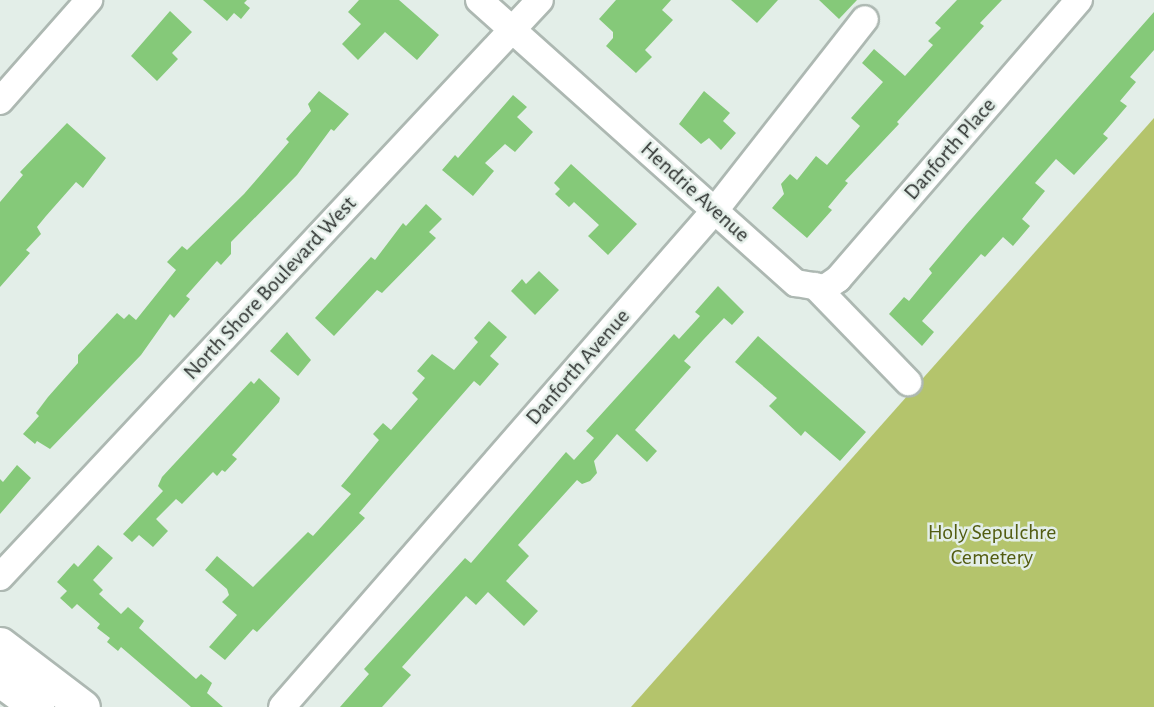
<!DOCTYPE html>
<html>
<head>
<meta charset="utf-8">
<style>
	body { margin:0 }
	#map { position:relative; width:1154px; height:707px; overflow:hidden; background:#e3eee8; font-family:"Alegreya Sans",sans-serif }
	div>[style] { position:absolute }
	.green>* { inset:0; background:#b4c46c }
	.building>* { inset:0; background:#85c979 }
	.roads { filter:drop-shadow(2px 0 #adb8b2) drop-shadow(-2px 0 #adb8b2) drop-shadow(0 2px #adb8b2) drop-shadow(0 -2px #adb8b2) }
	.minor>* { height:26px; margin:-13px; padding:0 13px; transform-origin:13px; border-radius:13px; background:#fff }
	.major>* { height:33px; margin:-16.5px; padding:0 16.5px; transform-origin:16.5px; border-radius:16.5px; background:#fff }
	span { translate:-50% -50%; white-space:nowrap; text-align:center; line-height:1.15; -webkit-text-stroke:5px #e3eee8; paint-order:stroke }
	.street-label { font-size:22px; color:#2d312f }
	.park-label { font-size:22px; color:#525c11 }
</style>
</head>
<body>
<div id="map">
	<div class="green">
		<div style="clip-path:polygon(1154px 118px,1154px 707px,631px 707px,813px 502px)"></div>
	</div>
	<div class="building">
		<div style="clip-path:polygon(203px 0,247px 0,244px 3px,250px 8px,241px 19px,234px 13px,227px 21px)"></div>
		<div style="clip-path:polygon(359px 0,399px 0,439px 35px,417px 60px,385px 32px,358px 60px,342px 44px,361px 24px,348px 12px)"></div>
		<div style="clip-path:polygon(616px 0,671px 0,662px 10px,673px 20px,645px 50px,652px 57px,636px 73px,606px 46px,613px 38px,613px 32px,599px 19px)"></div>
		<div style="clip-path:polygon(731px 0,778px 0,757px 23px)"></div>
		<div style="clip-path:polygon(819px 0,857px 0,839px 19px)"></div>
		<div style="clip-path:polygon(957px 0,1002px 0,980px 23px,984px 26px,897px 122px,899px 124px,845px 181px,848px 183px,828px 207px,832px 210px,807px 238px,772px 208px,784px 194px,781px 184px,790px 174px,797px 180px,816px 156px,827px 165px,860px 126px,851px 118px,883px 82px,862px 63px,874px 49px,905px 76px,933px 45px,928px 41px,941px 28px,935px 23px)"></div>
		<div style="clip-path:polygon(170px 11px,192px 32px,172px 53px,178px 59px,157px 81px,131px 56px)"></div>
		<div style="clip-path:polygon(1154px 12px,1154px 50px,1130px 77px,1136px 82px,1120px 101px,1127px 106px,1103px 134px,1108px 138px,1074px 175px,1056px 159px,1035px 183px,1045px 191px,1022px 219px,1030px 226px,1013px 246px,1003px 237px,985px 257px,981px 254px,922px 321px,934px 332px,922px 346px,889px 314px,904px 297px,909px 301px,932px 273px,929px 269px,966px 225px)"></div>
		<div style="clip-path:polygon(319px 91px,349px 114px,334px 131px,331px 129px,297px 175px,231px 242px,231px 254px,221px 265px,217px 261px,186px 296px,190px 299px,174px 318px,170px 314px,141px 355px,50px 449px,37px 441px,35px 444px,23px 434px,39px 416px,36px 413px,48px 397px,78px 363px,78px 355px,117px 313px,124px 319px,129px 314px,136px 320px,176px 270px,167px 262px,182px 246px,187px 250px,244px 194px,289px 142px,286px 139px,311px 111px,308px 104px)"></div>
		<div style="clip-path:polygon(704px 91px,730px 113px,723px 121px,736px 133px,721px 150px,709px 138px,701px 144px,679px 124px)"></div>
		<div style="clip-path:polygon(513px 95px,527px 107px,517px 117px,533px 132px,515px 152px,505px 144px,485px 163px,494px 171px,473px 196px,442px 170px,455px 155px,458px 158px)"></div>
		<div style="clip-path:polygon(67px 123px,106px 158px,83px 188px,76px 182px,46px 216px,37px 227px,41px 234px,26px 250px,30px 253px,0 287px,0 202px,23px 175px,20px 172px)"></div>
		<div style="clip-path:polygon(571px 164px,637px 224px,608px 255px,588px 236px,599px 225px,574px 202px,569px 207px,555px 194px,560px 189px,554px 183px)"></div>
		<div style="clip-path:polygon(426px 204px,442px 219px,429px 232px,436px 238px,382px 293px,377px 290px,334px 336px,315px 318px,371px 257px,375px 260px,403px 223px,406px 226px)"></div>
		<div style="clip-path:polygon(539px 271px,559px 290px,535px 315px,511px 291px,522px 279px,526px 284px)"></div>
		<div style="clip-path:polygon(718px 286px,744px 312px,732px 325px,724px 318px,704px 339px,684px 361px,691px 367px,635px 430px,657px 451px,647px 462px,617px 434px,594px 461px,597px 473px,590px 481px,582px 484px,577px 480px,518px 545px,529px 556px,506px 581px,538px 611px,524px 626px,488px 592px,476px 605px,466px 596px,402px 667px,411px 675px,382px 707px,340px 707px,369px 674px,364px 669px,465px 558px,471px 563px,566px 452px,574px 460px,594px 438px,586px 431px,674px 334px,679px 339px,700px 316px,695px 312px)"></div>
		<div style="clip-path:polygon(489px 321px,507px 337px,490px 356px,499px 364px,480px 386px,474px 381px,396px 470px,359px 513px,365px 518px,257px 632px,253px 629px,225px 660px,209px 647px,237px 615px,222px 602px,229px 595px,227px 589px,205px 570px,217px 556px,253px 587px,308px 532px,313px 536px,351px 494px,341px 486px,379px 440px,373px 434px,383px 423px,391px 430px,418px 399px,412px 393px,425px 378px,417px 371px,432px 354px,454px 370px,478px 342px,474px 338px)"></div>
		<div style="clip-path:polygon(287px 332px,311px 360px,298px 376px,270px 351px)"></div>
		<div style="clip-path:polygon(758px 336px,866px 432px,840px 461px,805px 431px,801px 436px,769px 406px,777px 398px,735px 362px)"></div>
		<div style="clip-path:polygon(259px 378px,280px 398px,279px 402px,232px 455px,237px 459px,225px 472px,222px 470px,217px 476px,213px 472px,182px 504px,176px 499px,156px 519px,168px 531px,153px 547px,139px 535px,132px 542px,123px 534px,163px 491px,158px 486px,162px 477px,251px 381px,254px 384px)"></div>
		<div style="clip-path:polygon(17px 465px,31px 478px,0 514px,0 479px,3px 482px)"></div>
		<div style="clip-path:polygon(98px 545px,113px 558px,93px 580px,103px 590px,99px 594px,121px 614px,128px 607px,144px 621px,139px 628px,196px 679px,201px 674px,212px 683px,207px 693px,223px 707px,191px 707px,121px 647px,118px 651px,107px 642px,110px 638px,97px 628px,100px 624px,77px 604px,72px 609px,60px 598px,67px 591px,57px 582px,74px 563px,78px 567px)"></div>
	</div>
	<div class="roads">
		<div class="minor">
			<div style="left:479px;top:0;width:425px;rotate:41.8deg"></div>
			<div style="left:796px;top:283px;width:29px;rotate:10deg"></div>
			<div style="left:825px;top:288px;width:16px;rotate:-35deg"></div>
			<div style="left:838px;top:279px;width:369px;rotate:-49.2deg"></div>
			<div style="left:0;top:101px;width:135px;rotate:-48.6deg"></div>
			<div style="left:815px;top:286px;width:134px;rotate:45.9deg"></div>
			<div style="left:0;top:577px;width:790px;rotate:-46.9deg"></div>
			<div style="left:282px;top:707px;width:661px;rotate:-48.93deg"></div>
			<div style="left:716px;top:209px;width:241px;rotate:-51.9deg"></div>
		</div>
		<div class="major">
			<div style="left:0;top:644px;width:104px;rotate:37.2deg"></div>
			<div style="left:0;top:680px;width:46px;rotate:36.1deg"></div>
		</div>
	</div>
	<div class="street-label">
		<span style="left:950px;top:149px;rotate:-49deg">Danforth Place</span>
		<span style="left:695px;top:192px;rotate:42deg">Hendrie Avenue</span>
		<span style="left:270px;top:288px;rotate:-47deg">North Shore Boulevard West</span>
		<span style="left:578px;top:367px;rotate:-49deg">Danforth Avenue</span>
	</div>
	<div class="park-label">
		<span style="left:992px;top:545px">Holy Sepulchre<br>Cemetery</span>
	</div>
</div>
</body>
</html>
